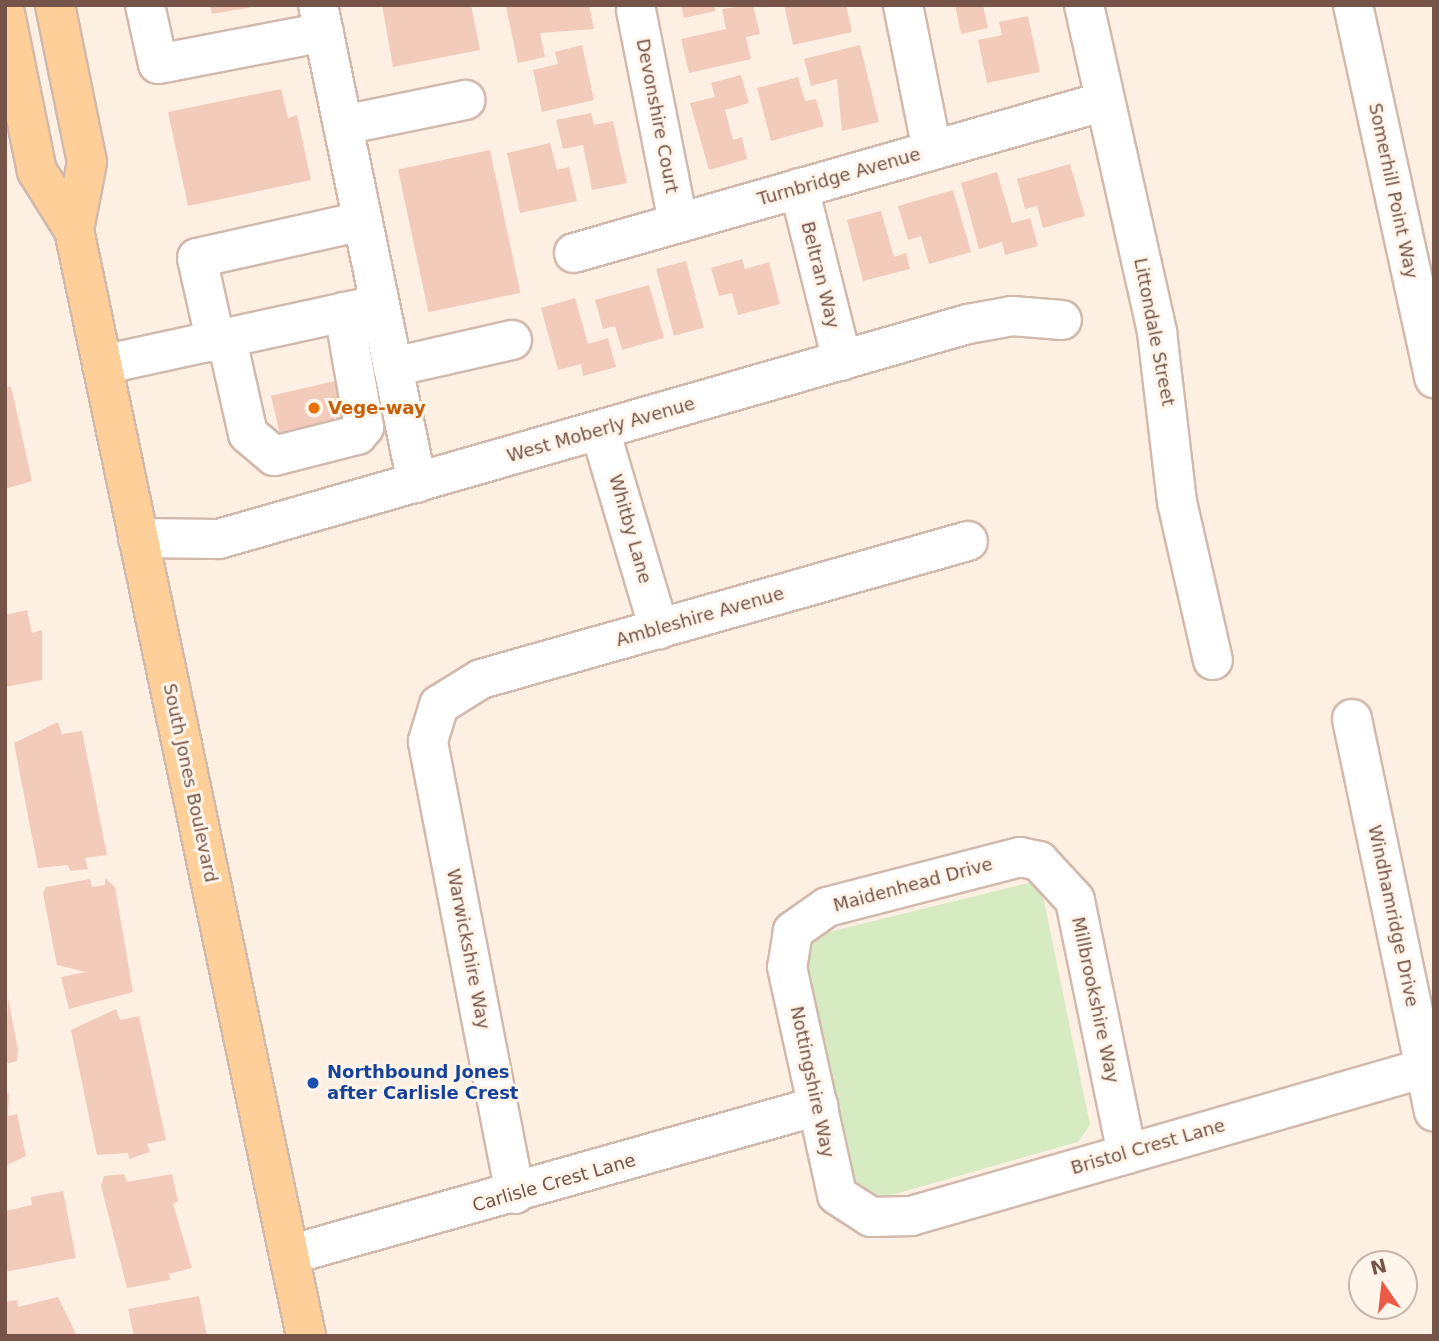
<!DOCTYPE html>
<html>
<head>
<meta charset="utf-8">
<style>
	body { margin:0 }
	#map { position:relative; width:1439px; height:1341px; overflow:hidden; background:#fdf0e3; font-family:"DejaVu Sans",sans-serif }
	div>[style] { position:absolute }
	.green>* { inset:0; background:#d6ebc1 }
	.building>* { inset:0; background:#f3cbba; transform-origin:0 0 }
	.roads { filter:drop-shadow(2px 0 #d1b9ac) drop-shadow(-2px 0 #d1b9ac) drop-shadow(0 2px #d1b9ac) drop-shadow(0 -2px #d1b9ac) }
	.minor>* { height:38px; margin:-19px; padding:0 19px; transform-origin:19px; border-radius:19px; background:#fff }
	.major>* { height:38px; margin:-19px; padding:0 19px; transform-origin:19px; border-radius:19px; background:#fecf99 }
	.dots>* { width:19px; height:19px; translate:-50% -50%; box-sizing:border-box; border:4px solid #fff5ea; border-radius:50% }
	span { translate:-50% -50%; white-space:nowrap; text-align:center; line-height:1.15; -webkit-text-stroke:6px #fff5ea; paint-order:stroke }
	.street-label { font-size:18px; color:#765448 }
	.food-label { font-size:18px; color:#c56008; font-weight:700 }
	.left { translate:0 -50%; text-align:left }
	.transit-label { font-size:18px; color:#164399; font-weight:700 }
	.frame { position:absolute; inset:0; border:7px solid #765448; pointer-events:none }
	.north { position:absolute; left:1348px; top:1250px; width:70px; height:70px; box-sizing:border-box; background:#fff5ea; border:2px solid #c8b5a9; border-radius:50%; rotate:346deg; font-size:19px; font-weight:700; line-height:28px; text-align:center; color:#765448 }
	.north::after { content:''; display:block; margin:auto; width:24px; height:32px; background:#ec5944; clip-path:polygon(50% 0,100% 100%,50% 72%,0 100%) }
</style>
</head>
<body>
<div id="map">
	<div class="green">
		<div style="clip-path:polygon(1032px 882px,1043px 896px,1090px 1125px,1078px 1142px,888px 1196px,865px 1194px,852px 1181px,806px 966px,808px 944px,824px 933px)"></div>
	</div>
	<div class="building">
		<div style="clip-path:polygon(210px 5px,252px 5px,252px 7px,212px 14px)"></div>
		<div style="clip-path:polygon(382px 5px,471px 5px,480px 50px,393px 67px)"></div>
		<div style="clip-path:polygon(589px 5px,594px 29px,540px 33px,545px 57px,518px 63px,506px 7px)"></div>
		<div style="clip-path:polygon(681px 5px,714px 5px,716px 11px,684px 18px)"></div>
		<div style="clip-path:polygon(753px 5px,760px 34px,746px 37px,751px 59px,689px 73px,681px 39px,726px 29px,722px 9px)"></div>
		<div style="clip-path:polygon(784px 5px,846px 5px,852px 32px,793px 45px)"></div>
		<div style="clip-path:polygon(955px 5px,983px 5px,988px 28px,961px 34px)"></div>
		<div style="clip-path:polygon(1028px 16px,1040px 72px,987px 83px,978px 40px,1002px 35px,999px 22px)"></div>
		<div style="clip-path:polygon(582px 45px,594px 100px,542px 112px,533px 70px,558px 64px,555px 52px)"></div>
		<div style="clip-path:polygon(860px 45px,879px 122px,842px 131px,837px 79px,811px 86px,804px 59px)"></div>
		<div style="clip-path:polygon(741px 75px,749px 103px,725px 110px,733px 140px,742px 137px,747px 159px,709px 170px,690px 103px,715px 97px,711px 83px)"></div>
		<div style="clip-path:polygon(798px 77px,805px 101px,816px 99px,824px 126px,771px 141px,757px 88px)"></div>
		<div style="clip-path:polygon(281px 89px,288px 118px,297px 115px,311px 180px,188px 206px,168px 112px)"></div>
		<div style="clip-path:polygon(591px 113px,594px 125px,613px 121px,627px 183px,592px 190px,583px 145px,563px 149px,556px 120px)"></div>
		<div style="clip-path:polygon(550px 143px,557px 170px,569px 167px,577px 201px,520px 213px,507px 153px)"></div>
		<div style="left:490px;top:150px;width:146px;height:94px;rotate:78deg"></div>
		<div style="clip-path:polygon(1070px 164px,1085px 216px,1043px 228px,1037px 206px,1025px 209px,1017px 179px)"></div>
		<div style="clip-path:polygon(997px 172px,1012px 223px,1030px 218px,1038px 246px,1005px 255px,1002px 242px,979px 249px,961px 183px)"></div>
		<div style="clip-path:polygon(953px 190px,971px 252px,929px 264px,921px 236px,908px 240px,898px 206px)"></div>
		<div style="clip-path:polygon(881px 211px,894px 257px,906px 253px,910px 269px,863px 281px,847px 220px)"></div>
		<div style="clip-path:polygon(742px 259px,745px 269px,769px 262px,780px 304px,738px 315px,732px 293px,719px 296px,711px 268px)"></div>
		<div style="left:686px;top:261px;width:69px;height:31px;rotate:75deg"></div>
		<div style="clip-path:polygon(649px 285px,664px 338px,622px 350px,615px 326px,603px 329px,595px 300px)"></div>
		<div style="clip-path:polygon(575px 298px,588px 344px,608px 338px,616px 367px,583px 376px,581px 364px,558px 370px,541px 308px)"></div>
		<div style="left:348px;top:378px;width:48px;height:79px;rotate:77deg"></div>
		<div style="clip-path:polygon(11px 386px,32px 481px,5px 489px,5px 388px)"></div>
		<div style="clip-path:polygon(27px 610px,32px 633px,42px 630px,42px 680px,5px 687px,5px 615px)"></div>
		<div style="clip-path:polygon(58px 722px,62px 734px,82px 731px,107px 855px,85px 858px,88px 869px,70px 871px,68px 865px,38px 868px,14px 743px)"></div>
		<div style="clip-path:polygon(105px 878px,115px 887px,133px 992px,69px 1009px,61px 977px,86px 972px,57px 965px,43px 893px,46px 887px,90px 879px,92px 887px,105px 885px)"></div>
		<div style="clip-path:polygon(8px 997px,18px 1050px,17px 1061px,5px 1064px)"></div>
		<div style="clip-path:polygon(116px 1009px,120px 1020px,139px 1016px,166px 1140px,147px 1144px,150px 1152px,129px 1159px,128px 1153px,97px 1155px,71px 1030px)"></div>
		<div style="clip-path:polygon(9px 1093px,8px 1116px,17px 1114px,26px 1156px,5px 1166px,5px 1094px)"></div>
		<div style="clip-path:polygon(124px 1174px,127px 1182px,172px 1174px,178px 1201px,173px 1204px,192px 1268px,169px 1274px,170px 1280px,127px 1288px,101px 1186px,104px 1176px)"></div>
		<div style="clip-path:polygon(63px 1191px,76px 1258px,5px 1272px,5px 1211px,32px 1205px,31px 1197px)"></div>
		<div style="clip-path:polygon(199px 1296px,207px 1336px,134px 1336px,128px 1309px)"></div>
		<div style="clip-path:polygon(58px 1297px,77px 1336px,5px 1336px,5px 1302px,17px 1300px,18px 1307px)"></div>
	</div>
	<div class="roads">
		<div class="minor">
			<div style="left:145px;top:5px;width:60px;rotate:77.6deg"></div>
			<div style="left:158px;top:64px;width:169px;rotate:-10.9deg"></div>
			<div style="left:318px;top:5px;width:488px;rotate:78.3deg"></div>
			<div style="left:903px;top:5px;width:148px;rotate:78.7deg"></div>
			<div style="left:1084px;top:5px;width:335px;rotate:77.4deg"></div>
			<div style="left:1157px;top:332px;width:171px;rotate:83.3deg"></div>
			<div style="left:1177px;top:502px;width:162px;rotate:77.2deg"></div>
			<div style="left:1353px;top:5px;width:382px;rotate:77.7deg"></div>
			<div style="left:636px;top:10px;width:217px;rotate:78.8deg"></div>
			<div style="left:343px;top:125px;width:125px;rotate:-11.6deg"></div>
			<div style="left:799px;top:188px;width:178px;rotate:76deg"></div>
			<div style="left:574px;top:253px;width:552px;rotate:-15.97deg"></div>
			<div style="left:227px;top:340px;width:96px;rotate:77.4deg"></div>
			<div style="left:248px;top:434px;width:34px;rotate:40deg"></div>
			<div style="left:274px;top:456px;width:86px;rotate:-14.2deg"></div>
			<div style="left:357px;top:435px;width:11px;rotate:-49deg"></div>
			<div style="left:364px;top:427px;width:117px;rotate:-99.9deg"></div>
			<div style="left:216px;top:343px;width:87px;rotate:-102.6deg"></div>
			<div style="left:197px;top:258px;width:170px;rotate:-12.6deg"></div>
			<div style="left:102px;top:365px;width:271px;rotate:-12.3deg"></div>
			<div style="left:393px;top:367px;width:122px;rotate:-12.8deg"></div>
			<div style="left:600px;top:430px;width:208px;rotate:73.5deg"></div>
			<div style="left:138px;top:538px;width:81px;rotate:0.7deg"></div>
			<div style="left:219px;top:539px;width:779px;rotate:-16.02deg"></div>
			<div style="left:968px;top:324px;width:45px;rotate:-10.3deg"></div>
			<div style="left:1012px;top:316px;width:50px;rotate:4.6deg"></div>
			<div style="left:1352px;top:719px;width:401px;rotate:78.2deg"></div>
			<div style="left:1127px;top:1154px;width:259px;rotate:-101.6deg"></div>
			<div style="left:1075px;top:900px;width:53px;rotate:-132.7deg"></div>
			<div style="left:1039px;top:861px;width:19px;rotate:-168deg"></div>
			<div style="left:1020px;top:857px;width:199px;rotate:165.5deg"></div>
			<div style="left:827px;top:907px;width:42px;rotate:144.8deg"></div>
			<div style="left:793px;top:931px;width:36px;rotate:99deg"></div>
			<div style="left:787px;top:967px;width:233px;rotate:77.6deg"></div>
			<div style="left:837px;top:1195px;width:40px;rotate:32.9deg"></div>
			<div style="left:871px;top:1217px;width:40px;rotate:-1.4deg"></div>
			<div style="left:911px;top:1216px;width:225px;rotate:-16deg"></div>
			<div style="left:1127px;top:1154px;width:310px;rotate:-16.1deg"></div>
			<div style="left:515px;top:1194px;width:461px;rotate:-100.9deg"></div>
			<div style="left:428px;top:741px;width:38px;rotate:-73deg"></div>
			<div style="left:439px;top:705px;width:49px;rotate:-31.8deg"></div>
			<div style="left:481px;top:679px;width:506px;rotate:-15.82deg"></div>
			<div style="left:289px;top:1255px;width:550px;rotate:-15.73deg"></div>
		</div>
		<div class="major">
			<div style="left:55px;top:5px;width:160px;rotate:78.5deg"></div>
			<div style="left:87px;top:162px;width:69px;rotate:100.8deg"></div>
			<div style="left:5px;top:13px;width:161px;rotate:78.6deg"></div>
			<div style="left:37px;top:171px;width:70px;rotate:57.9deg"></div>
			<div style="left:74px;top:230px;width:1130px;rotate:78.15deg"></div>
		</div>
	</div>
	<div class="dots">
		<div style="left:314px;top:408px;background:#e8710a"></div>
		<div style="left:313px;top:1083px;background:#1a4fb4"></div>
	</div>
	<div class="street-label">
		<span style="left:657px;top:116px;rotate:79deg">Devonshire Court</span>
		<span style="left:839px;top:177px;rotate:-16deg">Turnbridge Avenue</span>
		<span style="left:1393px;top:191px;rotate:78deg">Somerhill Point Way</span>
		<span style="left:820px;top:275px;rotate:76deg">Beltran Way</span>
		<span style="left:1154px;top:332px;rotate:79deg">Littondale Street</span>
		<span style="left:601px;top:430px;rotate:-16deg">West Moberly Avenue</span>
		<span style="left:630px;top:529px;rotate:74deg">Whitby Lane</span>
		<span style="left:700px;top:617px;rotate:-16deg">Ambleshire Avenue</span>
		<span style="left:190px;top:783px;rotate:78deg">South Jones Boulevard</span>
		<span style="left:913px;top:885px;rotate:-15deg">Maidenhead Drive</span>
		<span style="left:1393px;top:916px;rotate:78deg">Windhamridge Drive</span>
		<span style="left:468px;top:949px;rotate:79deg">Warwickshire Way</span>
		<span style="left:1095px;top:1000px;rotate:78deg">Millbrookshire Way</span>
		<span style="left:812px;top:1082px;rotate:78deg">Nottingshire Way</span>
		<span style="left:1148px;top:1147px;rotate:-16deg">Bristol Crest Lane</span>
		<span style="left:554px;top:1183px;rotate:-16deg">Carlisle Crest Lane</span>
	</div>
	<div class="food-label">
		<span class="left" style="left:328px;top:408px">Vege-way</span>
	</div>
	<div class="transit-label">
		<span class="left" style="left:327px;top:1083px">Northbound Jones<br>after Carlisle Crest</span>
	</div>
	<div class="frame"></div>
	<div class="north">N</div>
</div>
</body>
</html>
